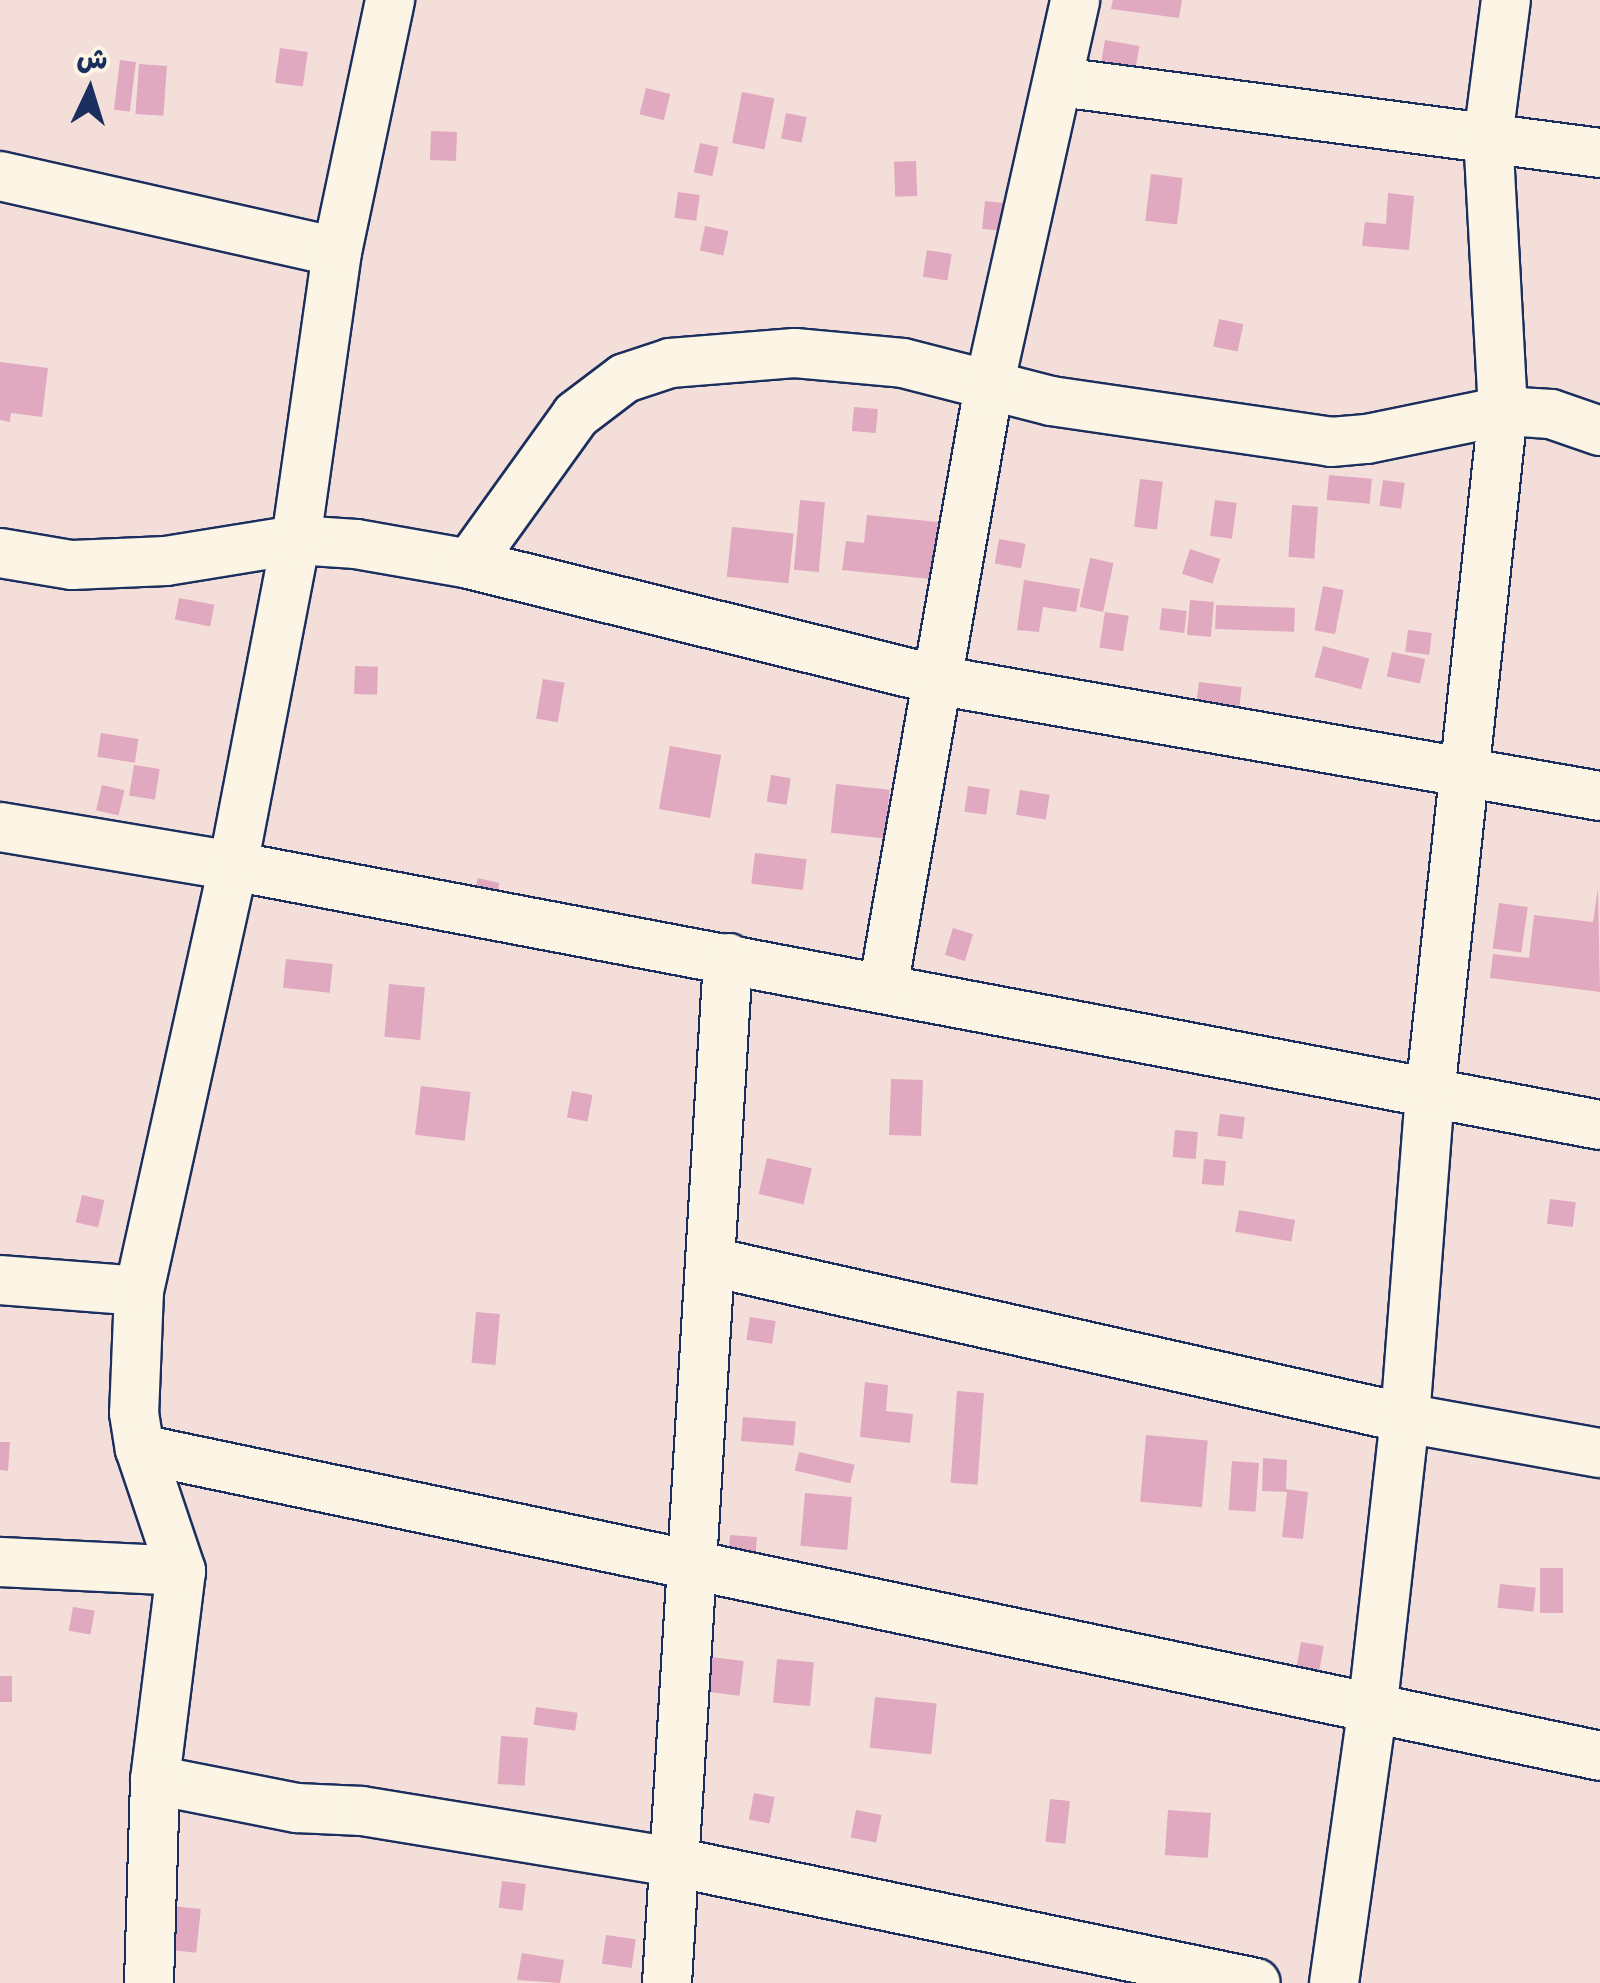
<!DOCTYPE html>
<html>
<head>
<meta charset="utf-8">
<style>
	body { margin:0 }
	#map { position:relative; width:1600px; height:1983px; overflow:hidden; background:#f4deda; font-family:"Architects Daughter","Playpen Sans Arabic",sans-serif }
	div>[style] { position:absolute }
	.building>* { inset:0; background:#e0a9bf; transform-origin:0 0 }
	.roads { filter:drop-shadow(2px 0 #1b2f5e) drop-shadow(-2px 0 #1b2f5e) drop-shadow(0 2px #1b2f5e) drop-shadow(0 -2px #1b2f5e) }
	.minor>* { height:48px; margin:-24px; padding:0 24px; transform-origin:24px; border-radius:24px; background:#fcf5e5 }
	span { translate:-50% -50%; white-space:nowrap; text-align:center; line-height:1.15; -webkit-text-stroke:8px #fcf5e5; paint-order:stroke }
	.north { position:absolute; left:40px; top:40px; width:100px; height:100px; -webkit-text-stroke:8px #fcf5e5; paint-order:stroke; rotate:4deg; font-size:28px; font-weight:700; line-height:40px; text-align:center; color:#1b2f5e }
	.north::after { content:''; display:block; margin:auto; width:35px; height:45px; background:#1b2f5e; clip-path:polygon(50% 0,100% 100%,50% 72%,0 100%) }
</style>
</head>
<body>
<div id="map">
	<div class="building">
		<div style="clip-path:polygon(1113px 0,1182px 0,1179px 18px,1111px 9px)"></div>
		<div style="left:1105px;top:40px;width:35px;height:21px;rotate:10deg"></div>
		<div style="left:280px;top:48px;width:28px;height:35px;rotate:8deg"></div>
		<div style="left:120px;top:60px;width:16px;height:50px;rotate:7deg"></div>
		<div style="left:139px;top:64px;width:28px;height:50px;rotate:4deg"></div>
		<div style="left:646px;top:88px;width:25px;height:27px;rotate:14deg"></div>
		<div style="left:742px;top:92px;width:33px;height:52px;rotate:11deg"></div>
		<div style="left:786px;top:113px;width:21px;height:26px;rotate:11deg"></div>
		<div style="left:431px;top:131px;width:26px;height:29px;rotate:2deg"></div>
		<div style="left:700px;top:143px;width:19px;height:30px;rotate:12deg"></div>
		<div style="left:916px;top:161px;width:35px;height:22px;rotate:88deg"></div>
		<div style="left:1151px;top:174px;width:32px;height:47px;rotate:7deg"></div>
		<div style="left:678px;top:192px;width:22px;height:26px;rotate:8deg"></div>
		<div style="clip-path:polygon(1388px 193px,1414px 196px,1409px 250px,1362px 246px,1365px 222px,1386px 224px)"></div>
		<div style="left:985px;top:201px;width:20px;height:28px;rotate:6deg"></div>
		<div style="left:705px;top:226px;width:24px;height:25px;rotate:12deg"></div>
		<div style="left:927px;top:250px;width:25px;height:27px;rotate:9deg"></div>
		<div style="left:1219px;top:319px;width:25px;height:28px;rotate:12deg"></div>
		<div style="clip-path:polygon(0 362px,48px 368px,42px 417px,11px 413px,10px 422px,0 420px)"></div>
		<div style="left:854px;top:407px;width:24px;height:24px;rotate:5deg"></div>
		<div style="left:1329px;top:475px;width:43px;height:25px;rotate:5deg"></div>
		<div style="left:1140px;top:479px;width:23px;height:48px;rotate:7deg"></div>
		<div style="left:1383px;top:480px;width:22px;height:26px;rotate:8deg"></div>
		<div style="left:800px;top:500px;width:25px;height:70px;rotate:5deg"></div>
		<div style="left:1215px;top:500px;width:22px;height:36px;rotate:8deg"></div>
		<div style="left:1292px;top:505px;width:26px;height:52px;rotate:4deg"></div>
		<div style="clip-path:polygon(867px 515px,938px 522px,931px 579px,842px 570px,846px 541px,864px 543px)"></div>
		<div style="left:732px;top:527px;width:62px;height:50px;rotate:6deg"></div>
		<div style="left:999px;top:539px;width:27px;height:25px;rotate:10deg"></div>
		<div style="left:1190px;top:549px;width:32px;height:26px;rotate:18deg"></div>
		<div style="left:1090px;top:558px;width:24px;height:50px;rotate:12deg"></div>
		<div style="clip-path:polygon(1024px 580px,1080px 589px,1076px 612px,1043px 607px,1039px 632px,1017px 630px)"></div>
		<div style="left:1323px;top:586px;width:21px;height:45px;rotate:11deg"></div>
		<div style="left:179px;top:598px;width:36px;height:22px;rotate:11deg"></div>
		<div style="left:1190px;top:600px;width:24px;height:35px;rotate:5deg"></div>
		<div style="left:1216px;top:605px;width:79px;height:24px;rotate:2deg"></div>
		<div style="left:1162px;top:608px;width:25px;height:22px;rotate:7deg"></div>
		<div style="left:1105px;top:612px;width:24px;height:36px;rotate:9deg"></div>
		<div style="left:1408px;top:630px;width:24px;height:22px;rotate:7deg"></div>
		<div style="left:1323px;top:646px;width:48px;height:32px;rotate:15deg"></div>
		<div style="left:1392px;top:652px;width:34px;height:25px;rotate:12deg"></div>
		<div style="left:355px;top:666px;width:23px;height:28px;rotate:2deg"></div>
		<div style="left:543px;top:679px;width:22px;height:40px;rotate:10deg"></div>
		<div style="left:1199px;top:682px;width:43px;height:25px;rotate:7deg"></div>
		<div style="left:101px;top:733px;width:38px;height:24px;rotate:9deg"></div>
		<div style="left:670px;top:746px;width:52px;height:64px;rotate:10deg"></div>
		<div style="left:134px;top:765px;width:26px;height:31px;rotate:9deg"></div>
		<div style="left:771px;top:775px;width:20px;height:27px;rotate:9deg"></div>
		<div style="left:836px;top:784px;width:54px;height:49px;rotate:6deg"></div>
		<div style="left:102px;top:785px;width:23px;height:26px;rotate:13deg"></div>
		<div style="left:968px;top:786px;width:22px;height:26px;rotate:8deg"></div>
		<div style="left:1020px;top:790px;width:30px;height:25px;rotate:9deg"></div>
		<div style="left:755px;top:853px;width:52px;height:31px;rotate:7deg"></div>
		<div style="left:478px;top:878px;width:22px;height:27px;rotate:13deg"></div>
		<div style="clip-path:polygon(1598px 888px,1600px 992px,1490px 978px,1493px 954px,1529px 958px,1534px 915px,1593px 922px)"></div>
		<div style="left:1499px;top:903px;width:29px;height:46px;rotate:8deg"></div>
		<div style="left:953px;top:928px;width:21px;height:28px;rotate:17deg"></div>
		<div style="left:286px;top:959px;width:47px;height:29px;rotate:6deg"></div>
		<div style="left:389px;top:984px;width:36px;height:53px;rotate:5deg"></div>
		<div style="left:891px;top:1079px;width:32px;height:56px;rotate:2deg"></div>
		<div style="left:421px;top:1086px;width:50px;height:49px;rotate:7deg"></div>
		<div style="left:572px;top:1091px;width:21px;height:27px;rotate:11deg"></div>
		<div style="left:1220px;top:1114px;width:25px;height:22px;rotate:7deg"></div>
		<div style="left:1175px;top:1130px;width:23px;height:27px;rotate:5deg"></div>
		<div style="left:767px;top:1158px;width:46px;height:37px;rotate:13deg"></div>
		<div style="left:1204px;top:1159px;width:22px;height:25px;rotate:5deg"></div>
		<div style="left:82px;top:1195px;width:23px;height:28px;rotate:13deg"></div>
		<div style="left:1550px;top:1199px;width:26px;height:25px;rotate:7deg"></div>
		<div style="left:1239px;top:1210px;width:57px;height:22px;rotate:10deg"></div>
		<div style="left:476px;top:1312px;width:24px;height:51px;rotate:5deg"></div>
		<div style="left:750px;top:1317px;width:26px;height:23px;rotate:9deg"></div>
		<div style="clip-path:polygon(865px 1382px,888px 1385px,886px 1411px,913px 1414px,910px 1443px,860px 1437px)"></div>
		<div style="left:957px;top:1391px;width:27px;height:92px;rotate:4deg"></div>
		<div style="left:743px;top:1417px;width:53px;height:24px;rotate:5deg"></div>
		<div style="left:1146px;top:1435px;width:62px;height:67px;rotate:5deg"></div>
		<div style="clip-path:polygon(0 1442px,10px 1442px,8px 1471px,0 1470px)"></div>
		<div style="left:799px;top:1452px;width:57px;height:19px;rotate:13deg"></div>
		<div style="clip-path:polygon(1263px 1458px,1287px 1460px,1286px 1489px,1308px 1492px,1303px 1539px,1282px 1537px,1287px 1492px,1262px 1491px)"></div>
		<div style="left:1232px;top:1461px;width:27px;height:49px;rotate:4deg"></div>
		<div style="left:805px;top:1493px;width:47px;height:53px;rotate:5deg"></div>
		<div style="left:730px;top:1535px;width:27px;height:29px;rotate:4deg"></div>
		<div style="left:1540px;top:1568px;width:23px;height:45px"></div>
		<div style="left:1500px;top:1584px;width:36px;height:24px;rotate:6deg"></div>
		<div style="left:73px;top:1607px;width:22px;height:24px;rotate:10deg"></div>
		<div style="left:1301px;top:1642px;width:23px;height:29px;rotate:10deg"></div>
		<div style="left:711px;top:1657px;width:33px;height:35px;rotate:7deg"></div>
		<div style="left:777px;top:1659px;width:37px;height:44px;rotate:5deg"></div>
		<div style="left:0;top:1676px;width:12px;height:26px"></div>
		<div style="left:875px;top:1697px;width:62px;height:51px;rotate:6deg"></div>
		<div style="left:536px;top:1707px;width:42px;height:18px;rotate:8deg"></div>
		<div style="left:501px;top:1736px;width:27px;height:48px;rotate:4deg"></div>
		<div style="left:754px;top:1793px;width:21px;height:27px;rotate:11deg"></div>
		<div style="left:1050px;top:1799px;width:20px;height:43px;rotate:6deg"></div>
		<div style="left:856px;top:1810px;width:26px;height:28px;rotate:11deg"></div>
		<div style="left:1168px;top:1810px;width:43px;height:45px;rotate:4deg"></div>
		<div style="left:502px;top:1881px;width:24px;height:27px;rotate:7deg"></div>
		<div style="left:163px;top:1905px;width:38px;height:44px;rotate:6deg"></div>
		<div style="left:606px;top:1935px;width:30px;height:29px;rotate:8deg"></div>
		<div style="clip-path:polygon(522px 1953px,564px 1960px,560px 1983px,517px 1980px)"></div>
	</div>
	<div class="roads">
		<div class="minor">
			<div style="left:1060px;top:82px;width:545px;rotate:7.49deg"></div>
			<div style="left:0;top:176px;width:345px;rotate:12.7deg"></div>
			<div style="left:0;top:553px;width:73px;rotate:9.5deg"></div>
			<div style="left:72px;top:565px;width:94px;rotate:-2.4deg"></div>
			<div style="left:166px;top:561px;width:132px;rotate:-9.2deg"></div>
			<div style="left:296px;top:540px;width:60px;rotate:3.8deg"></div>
			<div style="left:356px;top:544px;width:115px;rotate:10deg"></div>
			<div style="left:469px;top:564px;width:481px;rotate:13.9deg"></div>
			<div style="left:936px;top:680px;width:674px;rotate:9.91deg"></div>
			<div style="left:469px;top:564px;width:183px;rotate:-54.3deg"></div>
			<div style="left:576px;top:415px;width:61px;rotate:-37.1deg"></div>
			<div style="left:625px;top:378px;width:47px;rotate:-18.4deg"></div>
			<div style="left:670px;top:363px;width:125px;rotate:-4.6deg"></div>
			<div style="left:795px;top:353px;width:108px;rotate:5.3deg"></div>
			<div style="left:903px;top:363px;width:153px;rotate:14.4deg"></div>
			<div style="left:1051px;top:401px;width:283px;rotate:8.3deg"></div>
			<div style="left:1331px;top:442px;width:36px;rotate:-5deg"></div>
			<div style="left:1367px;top:439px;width:139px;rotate:-11.6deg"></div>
			<div style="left:1503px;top:411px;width:48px;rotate:3.6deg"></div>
			<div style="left:1551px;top:414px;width:52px;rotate:19.1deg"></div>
			<div style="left:0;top:827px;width:236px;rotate:9.5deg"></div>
			<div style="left:233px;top:866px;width:1391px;rotate:10.73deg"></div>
			<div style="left:883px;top:988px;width:611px;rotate:-80.01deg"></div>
			<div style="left:989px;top:386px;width:395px;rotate:-77.4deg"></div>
			<div style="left:712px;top:1262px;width:710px;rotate:12.69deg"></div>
			<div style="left:1405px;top:1418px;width:198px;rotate:10.2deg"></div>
			<div style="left:0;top:1280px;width:139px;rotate:4.5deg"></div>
			<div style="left:139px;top:1291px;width:122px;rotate:92.3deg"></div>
			<div style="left:134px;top:1413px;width:36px;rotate:81deg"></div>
			<div style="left:140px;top:1449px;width:129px;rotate:71.4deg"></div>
			<div style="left:181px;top:1571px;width:211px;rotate:97.1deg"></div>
			<div style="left:155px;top:1780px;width:145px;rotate:11.2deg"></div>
			<div style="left:297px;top:1808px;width:65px;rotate:2.6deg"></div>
			<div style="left:362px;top:1811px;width:316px;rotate:9.3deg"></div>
			<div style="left:674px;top:1862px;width:594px;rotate:11.74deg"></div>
			<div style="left:139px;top:1291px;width:435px;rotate:-77.5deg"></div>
			<div style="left:233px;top:866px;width:332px;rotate:-79.1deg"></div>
			<div style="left:296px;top:540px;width:291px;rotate:-81.9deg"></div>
			<div style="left:337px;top:252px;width:258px;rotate:-78.1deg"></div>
			<div style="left:140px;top:1449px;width:1492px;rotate:11.87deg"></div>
			<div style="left:0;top:1562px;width:181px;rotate:2.8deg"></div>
			<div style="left:149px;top:1983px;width:203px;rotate:-88.3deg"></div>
			<div style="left:667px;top:1983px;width:1027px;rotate:-86.59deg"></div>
			<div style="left:1334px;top:1983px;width:274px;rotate:-82deg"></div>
			<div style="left:1372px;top:1712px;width:296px;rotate:-83.6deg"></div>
			<div style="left:1405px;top:1418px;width:325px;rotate:-85.6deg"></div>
			<div style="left:1430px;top:1094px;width:687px;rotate:-83.9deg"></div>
			<div style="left:1503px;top:411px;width:273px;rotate:-93.1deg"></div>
			<div style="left:1488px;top:138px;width:139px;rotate:-82.6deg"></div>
		</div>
	</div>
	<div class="north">ش</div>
</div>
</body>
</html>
